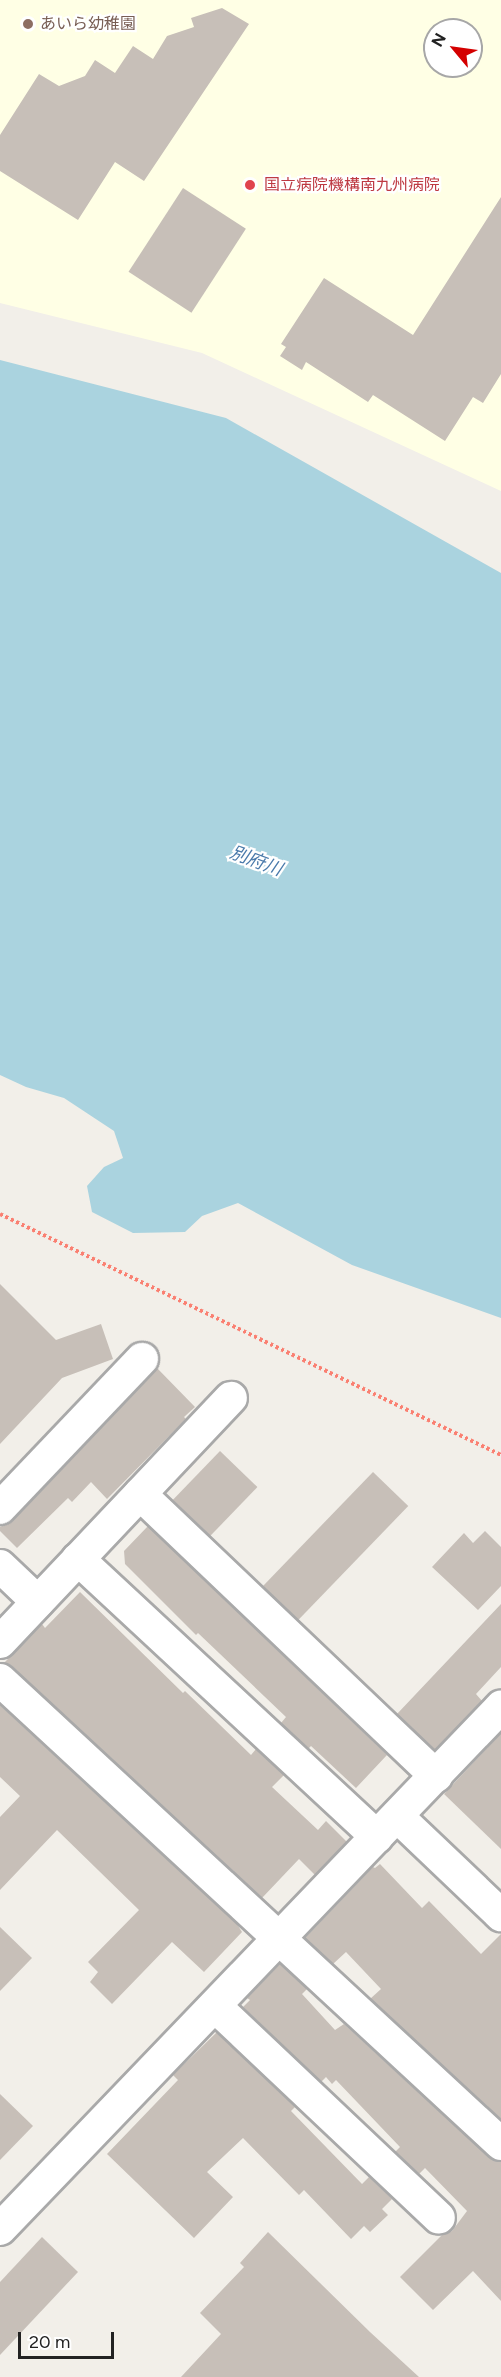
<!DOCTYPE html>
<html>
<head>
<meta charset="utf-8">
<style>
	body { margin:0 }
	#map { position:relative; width:501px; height:2377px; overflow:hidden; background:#f2efe9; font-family:Figtree,"Noto Sans JP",sans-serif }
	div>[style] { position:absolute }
	.education>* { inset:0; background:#ffffe5 }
	.water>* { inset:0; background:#aad3df }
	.building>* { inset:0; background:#c7bfb8; transform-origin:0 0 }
	.path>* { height:4px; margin-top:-2px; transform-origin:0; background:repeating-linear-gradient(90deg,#fa8072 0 3px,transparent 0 6px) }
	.roads { filter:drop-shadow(2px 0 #a9a9a9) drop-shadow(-2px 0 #a9a9a9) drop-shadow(0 2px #a9a9a9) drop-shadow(0 -2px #a9a9a9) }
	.minor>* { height:32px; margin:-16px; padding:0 16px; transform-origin:16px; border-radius:16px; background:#fff }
	.dots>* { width:16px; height:16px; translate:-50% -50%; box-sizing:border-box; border:3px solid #fff; border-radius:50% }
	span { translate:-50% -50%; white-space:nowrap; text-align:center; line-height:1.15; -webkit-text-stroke:4.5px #fff; paint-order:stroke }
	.education-label { font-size:16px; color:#785e54 }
	.left { translate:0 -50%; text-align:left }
	.health-label { font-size:16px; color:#be3a42 }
	.water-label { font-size:18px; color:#4a7aab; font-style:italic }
	.north { position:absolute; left:423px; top:18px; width:60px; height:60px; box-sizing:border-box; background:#fff; border:2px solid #a7a7a7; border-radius:50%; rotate:299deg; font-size:16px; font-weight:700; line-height:24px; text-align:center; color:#222 }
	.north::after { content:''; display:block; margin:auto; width:21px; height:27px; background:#d40000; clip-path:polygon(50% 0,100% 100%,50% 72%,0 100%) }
	.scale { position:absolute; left:18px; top:2332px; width:96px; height:27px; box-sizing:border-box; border:3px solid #222; border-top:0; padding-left:8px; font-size:18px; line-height:21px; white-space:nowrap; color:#222; -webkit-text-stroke:4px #fff; paint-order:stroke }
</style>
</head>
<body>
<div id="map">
	<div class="education">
		<div style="clip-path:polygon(evenodd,0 0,501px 0,501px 491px,202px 353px,0 303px,0 0,435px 30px,471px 30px,471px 66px,435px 66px,435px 30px)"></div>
	</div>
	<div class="water">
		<div style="clip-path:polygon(0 360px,226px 418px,501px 573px,501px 1318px,352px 1265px,238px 1203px,202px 1216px,185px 1232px,133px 1233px,92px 1212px,87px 1186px,104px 1167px,123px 1158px,114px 1131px,64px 1098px,26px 1087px,0 1075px)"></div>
	</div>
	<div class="building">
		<div style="clip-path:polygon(222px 8px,249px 24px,144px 181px,115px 162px,78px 220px,0 171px,0 135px,39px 74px,59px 86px,85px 76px,95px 60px,115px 73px,133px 46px,153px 59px,167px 36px,194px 27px,191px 18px)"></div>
		<div style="left:183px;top:188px;width:75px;height:100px;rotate:33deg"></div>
		<div style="clip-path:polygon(501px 197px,501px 374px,483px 403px,473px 397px,445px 441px,373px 395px,368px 402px,306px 362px,302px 370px,280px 356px,286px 347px,281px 344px,324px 278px,413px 335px)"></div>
		<div style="clip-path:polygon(0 1284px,56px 1340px,101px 1324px,113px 1359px,62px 1378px,0 1444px)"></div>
		<div style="clip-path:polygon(157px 1368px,195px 1407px,184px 1417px,186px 1419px,107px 1499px,91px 1482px,72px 1502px,68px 1498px,17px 1548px,0 1531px,0 1527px,13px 1520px)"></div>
		<div style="left:220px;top:1451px;width:52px;height:68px;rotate:44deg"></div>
		<div style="left:373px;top:1472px;width:49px;height:159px;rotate:44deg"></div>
		<div style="clip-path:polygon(148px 1526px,387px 1755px,356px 1788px,311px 1746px,308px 1749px,281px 1723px,286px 1717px,198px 1633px,196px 1635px,125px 1564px,124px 1551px)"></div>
		<div style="clip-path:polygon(485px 1531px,501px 1547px,501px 1586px,478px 1610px,432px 1567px,464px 1533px,473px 1543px)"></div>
		<div style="clip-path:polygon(80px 1592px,183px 1693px,185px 1691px,251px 1755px,256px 1749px,284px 1775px,272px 1787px,318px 1830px,326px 1821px,347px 1842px,315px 1875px,299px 1859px,262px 1898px,12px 1667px,4px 1663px,42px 1624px,45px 1628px)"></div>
		<div style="clip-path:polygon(501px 1604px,501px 1667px,476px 1694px,482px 1701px,435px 1750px,397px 1714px)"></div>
		<div style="clip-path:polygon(0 1705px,237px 1924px,242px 1932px,204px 1972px,172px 1942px,112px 2004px,90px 1982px,98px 1972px,88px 1962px,139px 1910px,57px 1830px,0 1890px,0 1817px,20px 1796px,0 1777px)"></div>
		<div style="clip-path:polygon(501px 1733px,501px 1849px,444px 1794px)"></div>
		<div style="clip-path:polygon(380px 1864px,422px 1908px,429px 1901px,481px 1954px,501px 1934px,501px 2119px,370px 1999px,381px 1989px,346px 1952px,333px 1964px,305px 1938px,373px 1867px,375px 1868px)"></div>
		<div style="clip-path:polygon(0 1927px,32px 1958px,0 1991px)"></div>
		<div style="clip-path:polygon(280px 1964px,307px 1989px,302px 1994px,335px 2030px,344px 2024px,489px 2157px,501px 2161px,501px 2301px,473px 2271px,433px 2310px,400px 2277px,442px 2235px,452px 2231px,467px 2211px,425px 2168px,419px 2174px,395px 2152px,400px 2147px,336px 2080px,332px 2084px,326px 2077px,321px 2082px,243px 2007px,250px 2000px,247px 1998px)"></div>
		<div style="clip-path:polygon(217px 2032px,295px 2107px,291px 2111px,362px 2184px,369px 2177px,392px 2199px,382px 2209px,388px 2215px,370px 2232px,364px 2226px,351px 2239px,304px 2190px,299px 2195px,243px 2138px,207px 2172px,233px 2197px,194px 2238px,107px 2154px,178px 2080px,173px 2075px)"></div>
		<div style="clip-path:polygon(0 2094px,33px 2126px,0 2160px)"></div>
		<div style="clip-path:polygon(268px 2232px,370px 2332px,419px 2377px,181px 2377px,221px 2334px,200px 2313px,244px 2267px,240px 2263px)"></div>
		<div style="clip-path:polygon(42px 2237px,78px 2272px,0 2355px,0 2282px)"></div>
	</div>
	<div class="path">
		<div style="left:0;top:1214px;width:556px;rotate:25.69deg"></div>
	</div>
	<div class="roads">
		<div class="minor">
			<div style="left:140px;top:1494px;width:409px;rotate:43.6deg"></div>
			<div style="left:0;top:1508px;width:206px;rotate:-46.4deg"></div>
			<div style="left:78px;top:1559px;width:408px;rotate:42.9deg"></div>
			<div style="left:0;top:1566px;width:52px;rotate:43.5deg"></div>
			<div style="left:0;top:1642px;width:336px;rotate:-46.6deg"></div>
			<div style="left:0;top:1680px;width:683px;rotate:42.8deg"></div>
			<div style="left:397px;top:1816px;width:144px;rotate:43.6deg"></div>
			<div style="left:215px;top:2006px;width:308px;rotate:43.4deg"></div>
			<div style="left:0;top:2229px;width:724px;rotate:-46.18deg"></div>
		</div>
	</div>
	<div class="dots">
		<div style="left:28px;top:24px;background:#8d6e63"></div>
		<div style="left:250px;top:185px;background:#e0444e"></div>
	</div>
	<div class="education-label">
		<span class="left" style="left:40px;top:24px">あいら幼稚園</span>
	</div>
	<div class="health-label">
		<span class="left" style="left:264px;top:185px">国立病院機構南九州病院</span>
	</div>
	<div class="water-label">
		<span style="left:256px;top:861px;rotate:20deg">別府川</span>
	</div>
	<div class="north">N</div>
	<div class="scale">20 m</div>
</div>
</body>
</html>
